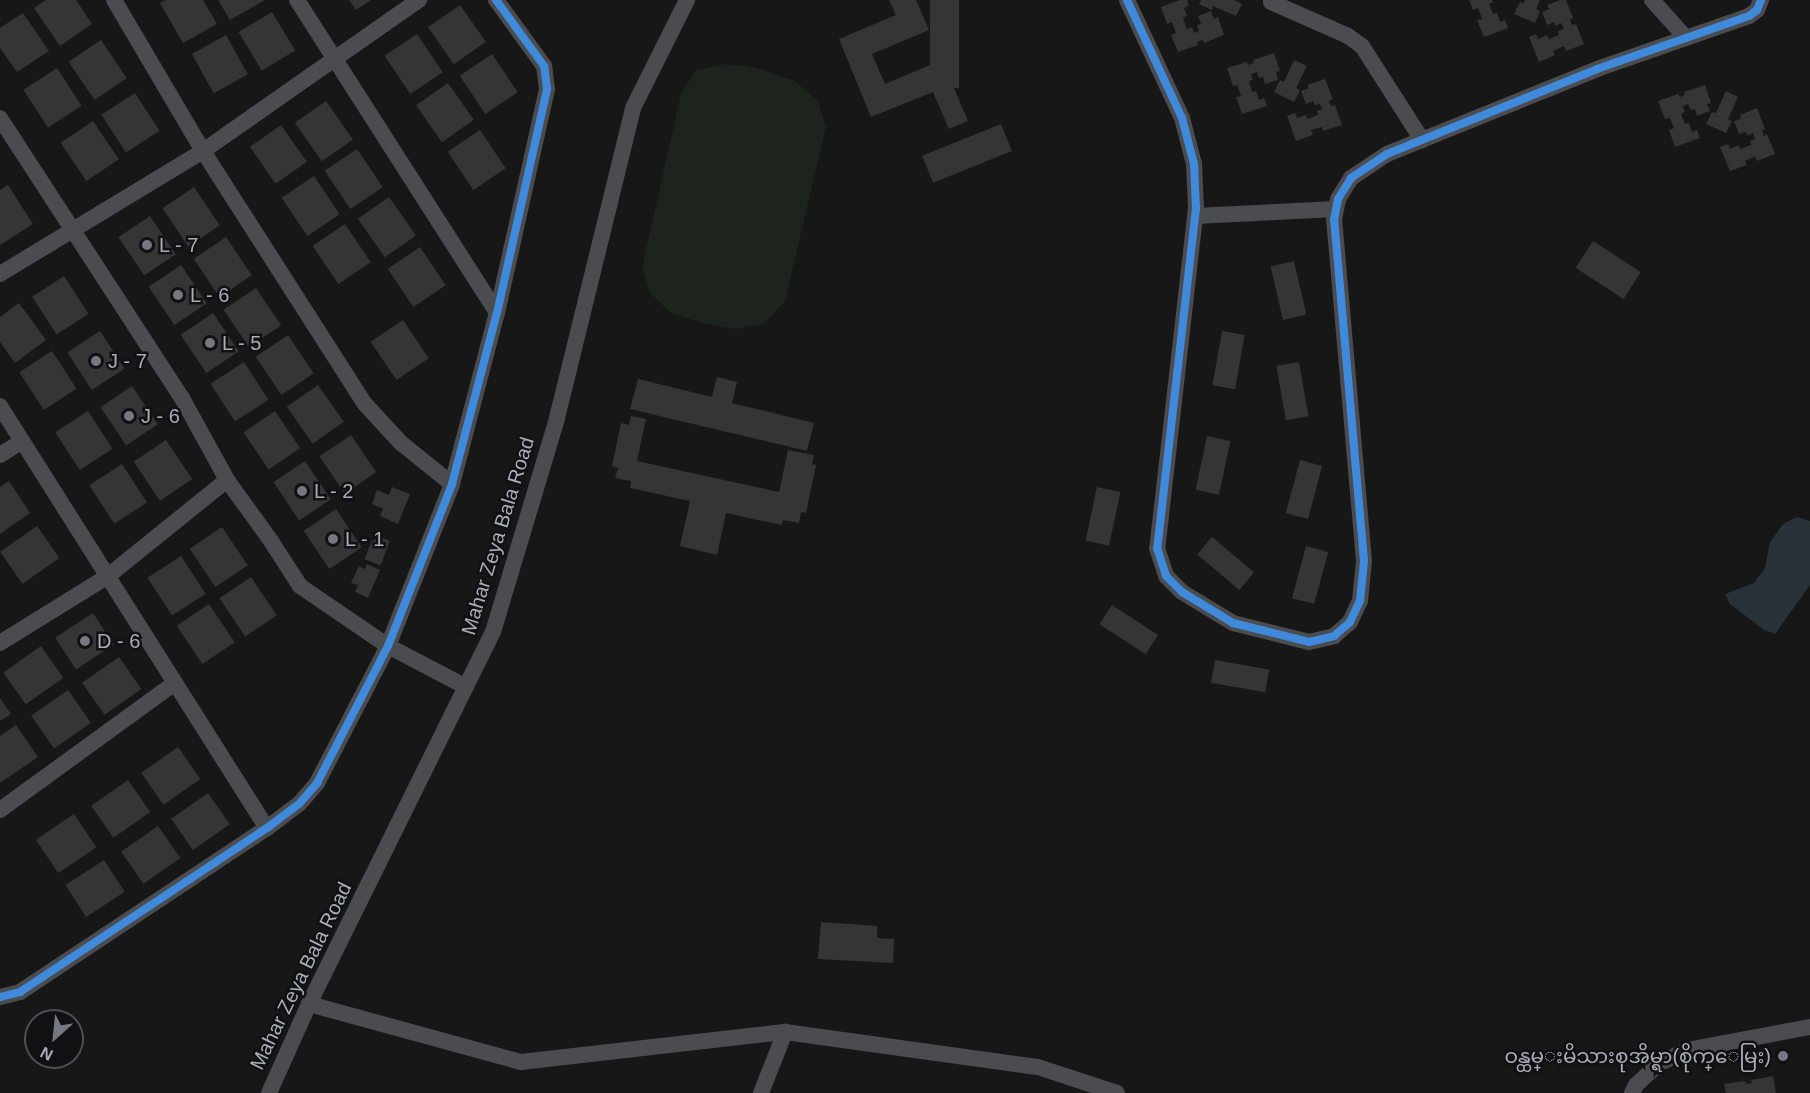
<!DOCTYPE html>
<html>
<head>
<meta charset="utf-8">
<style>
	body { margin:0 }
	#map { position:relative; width:1810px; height:1093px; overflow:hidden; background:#171717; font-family:Arial,"Noto Sans Myanmar",sans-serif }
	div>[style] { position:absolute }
	.green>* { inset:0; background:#1d241e }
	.water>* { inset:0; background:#2a3239 }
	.building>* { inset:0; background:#353536; transform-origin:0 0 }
	.minor>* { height:16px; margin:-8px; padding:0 8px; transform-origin:8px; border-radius:8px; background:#4b4c50 }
	.cycleway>* { height:8px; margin:-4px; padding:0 4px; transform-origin:4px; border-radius:4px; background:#408adc }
	.dots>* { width:16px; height:16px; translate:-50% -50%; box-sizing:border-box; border:3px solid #111113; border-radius:50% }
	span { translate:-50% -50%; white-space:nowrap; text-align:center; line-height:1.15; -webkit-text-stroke:5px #111113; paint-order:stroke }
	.poi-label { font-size:20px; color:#a8adb8 }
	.left { translate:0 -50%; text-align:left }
	.right { translate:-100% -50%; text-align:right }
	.street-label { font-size:20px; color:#a8adb8 }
	.north { position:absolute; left:24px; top:1009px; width:60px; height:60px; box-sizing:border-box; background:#111113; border:2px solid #4d4f55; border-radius:50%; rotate:207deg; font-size:16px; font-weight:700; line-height:24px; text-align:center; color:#a8adb8 }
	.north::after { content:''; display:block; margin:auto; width:21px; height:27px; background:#757880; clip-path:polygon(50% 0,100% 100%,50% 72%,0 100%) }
</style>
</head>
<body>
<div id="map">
	<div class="green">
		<div style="clip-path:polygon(726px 64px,754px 67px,795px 81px,818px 101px,826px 127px,785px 301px,765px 323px,736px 329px,706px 324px,671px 313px,651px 294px,642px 268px,681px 94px,696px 70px)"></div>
	</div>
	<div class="water">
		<div style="clip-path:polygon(1797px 517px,1810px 521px,1810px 585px,1775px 634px,1764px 630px,1730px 604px,1725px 594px,1754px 583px,1765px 568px,1770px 542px,1783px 524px)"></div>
	</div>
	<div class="building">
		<div style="clip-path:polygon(46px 0,76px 0,92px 24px,60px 46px,34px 8px)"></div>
		<div style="clip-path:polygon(166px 0,203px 0,217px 24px,183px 43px,160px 3px)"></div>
		<div style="clip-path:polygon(218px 0,265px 0,230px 20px)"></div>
		<div style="clip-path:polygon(349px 0,371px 0,356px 10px)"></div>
		<div style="clip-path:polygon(889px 0,916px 0,929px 30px,872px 54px,885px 84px,942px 60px,968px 121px,949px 129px,933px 92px,871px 117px,839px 39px,896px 15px)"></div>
		<div style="left:930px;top:0;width:29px;height:88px"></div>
		<div style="clip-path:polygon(1180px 0,1187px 0,1189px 6px,1184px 8px,1187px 16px,1183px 18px,1187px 29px,1192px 27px,1194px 33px,1199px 31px,1197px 25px,1201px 24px,1198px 16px,1211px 11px,1214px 19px,1218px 17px,1224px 35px,1204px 43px,1203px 40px,1197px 42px,1198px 45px,1178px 52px,1171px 35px,1176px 33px,1172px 22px,1167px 24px,1161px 7px)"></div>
		<div style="clip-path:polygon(1201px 0,1234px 0,1242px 4px,1236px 16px,1213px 6px,1212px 10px,1199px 4px)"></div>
		<div style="clip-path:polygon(1469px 0,1492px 0,1493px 2px,1489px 4px,1493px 14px,1497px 13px,1500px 22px,1505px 20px,1508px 28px,1484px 37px,1477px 20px,1482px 19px,1478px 8px,1473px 10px)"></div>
		<div style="clip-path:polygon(1525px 0,1540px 0,1536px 9px,1540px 11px,1535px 23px,1514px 14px,1520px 2px,1524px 3px)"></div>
		<div style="clip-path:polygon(1560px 0,1566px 0,1573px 18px,1570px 20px,1572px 25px,1576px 24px,1584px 44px,1566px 51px,1564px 46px,1553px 51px,1555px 55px,1539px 62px,1529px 37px,1536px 34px,1538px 39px,1547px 35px,1549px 39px,1559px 35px,1558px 31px,1564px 29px,1561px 23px,1556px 26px,1554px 22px,1547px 25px,1542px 12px,1549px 9px,1547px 5px)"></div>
		<div style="left:460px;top:5px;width:45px;height:39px;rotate:55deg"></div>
		<div style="left:272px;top:12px;width:45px;height:39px;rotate:59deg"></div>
		<div style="clip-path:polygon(23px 13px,49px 51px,17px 72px,0 48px,0 28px)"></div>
		<div style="left:417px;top:34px;width:46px;height:39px;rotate:56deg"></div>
		<div style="left:226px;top:35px;width:45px;height:39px;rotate:61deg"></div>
		<div style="left:101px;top:40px;width:46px;height:39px;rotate:56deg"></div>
		<div style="clip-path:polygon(1274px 53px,1280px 71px,1276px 72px,1278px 80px,1265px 84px,1263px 77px,1259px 78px,1257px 72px,1251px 74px,1253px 80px,1249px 81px,1252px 92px,1256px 91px,1259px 100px,1264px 98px,1267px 106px,1242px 114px,1236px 97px,1241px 96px,1237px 85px,1233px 86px,1227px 68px,1247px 62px,1248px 65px,1254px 63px,1253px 60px)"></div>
		<div style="left:492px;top:54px;width:46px;height:39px;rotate:56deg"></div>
		<div style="clip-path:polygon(1294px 60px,1307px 66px,1296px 88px,1300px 90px,1294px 102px,1274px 92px,1280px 80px,1284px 82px)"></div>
		<div style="left:57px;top:68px;width:45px;height:40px;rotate:57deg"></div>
		<div style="clip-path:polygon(1325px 79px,1333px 99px,1329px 101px,1331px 106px,1335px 105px,1342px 125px,1323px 131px,1322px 127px,1311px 130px,1313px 135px,1296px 141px,1287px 116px,1295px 113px,1297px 118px,1306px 115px,1307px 119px,1318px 115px,1317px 111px,1322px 109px,1320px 104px,1315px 105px,1313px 101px,1306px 104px,1301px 91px,1309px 88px,1307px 85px)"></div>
		<div style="left:448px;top:83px;width:45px;height:39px;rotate:55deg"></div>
		<div style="clip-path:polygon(1705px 85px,1711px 103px,1707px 104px,1710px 111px,1697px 116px,1695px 109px,1691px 110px,1688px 104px,1683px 106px,1685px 112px,1681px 114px,1685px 124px,1689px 123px,1692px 132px,1697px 130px,1700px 138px,1675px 147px,1669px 130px,1674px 128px,1670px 118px,1665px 119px,1658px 101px,1678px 94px,1680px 97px,1685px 95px,1684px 92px)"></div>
		<div style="clip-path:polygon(1726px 91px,1738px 97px,1728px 119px,1732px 121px,1726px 133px,1706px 124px,1712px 112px,1716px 113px)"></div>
		<div style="left:135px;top:93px;width:45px;height:40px;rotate:57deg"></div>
		<div style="left:326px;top:101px;width:47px;height:38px;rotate:55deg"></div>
		<div style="clip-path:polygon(1757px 108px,1765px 129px,1762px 130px,1764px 136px,1767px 134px,1775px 154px,1757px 161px,1755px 156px,1745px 161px,1747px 165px,1730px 171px,1720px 147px,1728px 144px,1730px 149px,1739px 145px,1740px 149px,1751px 145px,1750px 141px,1755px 139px,1753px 133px,1747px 136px,1746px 132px,1739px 134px,1734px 121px,1741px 119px,1740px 115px)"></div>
		<div style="left:93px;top:121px;width:46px;height:39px;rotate:56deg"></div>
		<div style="left:1001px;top:124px;width:29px;height:85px;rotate:68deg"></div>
		<div style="left:281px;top:125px;width:45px;height:38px;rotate:55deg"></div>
		<div style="left:480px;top:130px;width:46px;height:39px;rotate:56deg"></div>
		<div style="left:357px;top:149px;width:46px;height:39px;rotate:56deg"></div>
		<div style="left:314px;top:176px;width:46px;height:39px;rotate:56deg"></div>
		<div style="clip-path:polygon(8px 185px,33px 224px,0 245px,0 190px)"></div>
		<div style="left:194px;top:187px;width:46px;height:38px;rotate:56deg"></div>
		<div style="left:389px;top:197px;width:47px;height:38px;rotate:55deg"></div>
		<div style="left:150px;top:216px;width:46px;height:38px;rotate:56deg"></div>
		<div style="left:345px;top:224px;width:46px;height:39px;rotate:56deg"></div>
		<div style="left:226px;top:237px;width:46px;height:39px;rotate:56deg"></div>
		<div style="left:1593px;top:241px;width:57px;height:32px;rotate:33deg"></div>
		<div style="left:420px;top:247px;width:46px;height:39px;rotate:56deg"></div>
		<div style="left:1294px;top:261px;width:55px;height:24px;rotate:77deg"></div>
		<div style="left:181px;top:265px;width:46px;height:39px;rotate:56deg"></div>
		<div style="left:64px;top:276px;width:45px;height:38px;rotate:57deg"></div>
		<div style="left:256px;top:288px;width:45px;height:39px;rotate:56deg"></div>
		<div style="clip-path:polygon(19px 303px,46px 340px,15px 363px,0 342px,0 317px)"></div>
		<div style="left:213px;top:313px;width:46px;height:39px;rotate:56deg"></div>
		<div style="left:403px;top:320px;width:46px;height:39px;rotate:56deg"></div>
		<div style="left:100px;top:331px;width:45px;height:39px;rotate:57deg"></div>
		<div style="left:1222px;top:331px;width:23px;height:55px;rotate:10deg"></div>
		<div style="left:288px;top:335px;width:46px;height:39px;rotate:56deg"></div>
		<div style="left:52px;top:351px;width:45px;height:39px;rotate:57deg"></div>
		<div style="left:244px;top:362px;width:45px;height:40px;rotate:57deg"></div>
		<div style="left:1299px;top:362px;width:55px;height:23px;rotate:80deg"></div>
		<div style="clip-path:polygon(717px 377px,737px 382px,732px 403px,814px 423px,807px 451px,630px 409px,638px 379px,712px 397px)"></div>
		<div style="left:318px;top:385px;width:45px;height:38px;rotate:55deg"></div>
		<div style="left:132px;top:386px;width:46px;height:38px;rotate:56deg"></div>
		<div style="left:88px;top:411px;width:45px;height:39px;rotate:57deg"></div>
		<div style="left:275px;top:411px;width:45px;height:38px;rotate:56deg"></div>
		<div style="clip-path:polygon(631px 416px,646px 419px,637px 461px,779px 492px,788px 450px,814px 455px,812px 464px,816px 465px,806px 513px,801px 512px,799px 523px,783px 520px,782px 525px,726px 513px,717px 555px,680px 546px,690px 501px,630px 488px,631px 481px,615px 478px,618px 468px,612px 466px,621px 423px,629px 425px)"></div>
		<div style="left:351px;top:435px;width:45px;height:38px;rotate:56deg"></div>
		<div style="left:1207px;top:436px;width:24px;height:55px;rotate:12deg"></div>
		<div style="left:166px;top:440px;width:47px;height:39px;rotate:56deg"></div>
		<div style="left:1300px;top:460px;width:23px;height:55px;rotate:15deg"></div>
		<div style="left:305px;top:461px;width:46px;height:38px;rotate:56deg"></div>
		<div style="left:122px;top:464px;width:46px;height:39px;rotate:57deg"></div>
		<div style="clip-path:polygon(9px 481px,30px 513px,0 534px,0 487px)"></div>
		<div style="clip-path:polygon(392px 487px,410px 494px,398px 524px,380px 516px,383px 509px,372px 504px,377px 490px,389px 495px)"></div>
		<div style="left:1097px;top:487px;width:24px;height:55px;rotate:12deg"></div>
		<div style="left:336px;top:509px;width:46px;height:39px;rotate:56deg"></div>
		<div style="left:37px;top:526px;width:39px;height:45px;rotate:55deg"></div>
		<div style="left:222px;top:527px;width:46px;height:39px;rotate:56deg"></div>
		<div style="left:374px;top:535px;width:17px;height:26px;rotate:21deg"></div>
		<div style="left:1212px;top:537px;width:55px;height:23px;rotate:40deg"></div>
		<div style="left:1306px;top:546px;width:23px;height:54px;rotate:15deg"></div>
		<div style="left:181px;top:556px;width:45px;height:40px;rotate:57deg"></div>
		<div style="clip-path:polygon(367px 564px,380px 570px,368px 598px,355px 592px,358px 585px,351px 583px,359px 566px,365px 569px)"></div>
		<div style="left:251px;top:577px;width:46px;height:38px;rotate:56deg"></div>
		<div style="left:209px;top:604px;width:46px;height:39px;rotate:56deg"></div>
		<div style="left:1112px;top:605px;width:55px;height:23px;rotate:33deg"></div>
		<div style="left:93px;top:613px;width:38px;height:45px;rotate:57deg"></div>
		<div style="left:41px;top:646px;width:39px;height:46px;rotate:55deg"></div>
		<div style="left:119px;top:657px;width:39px;height:45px;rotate:55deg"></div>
		<div style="left:1215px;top:660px;width:55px;height:23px;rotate:10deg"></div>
		<div style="left:68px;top:690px;width:40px;height:45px;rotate:55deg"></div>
		<div style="clip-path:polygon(0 698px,11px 714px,0 721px)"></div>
		<div style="clip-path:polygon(16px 725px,38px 757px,0 783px,0 736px)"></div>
		<div style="left:178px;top:747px;width:39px;height:45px;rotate:55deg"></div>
		<div style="left:128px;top:780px;width:39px;height:45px;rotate:55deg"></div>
		<div style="left:208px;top:793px;width:38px;height:45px;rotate:55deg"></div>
		<div style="left:74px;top:814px;width:40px;height:46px;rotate:56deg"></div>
		<div style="left:158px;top:826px;width:39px;height:45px;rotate:55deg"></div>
		<div style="left:104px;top:860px;width:38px;height:46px;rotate:57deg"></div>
		<div style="clip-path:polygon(821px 922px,877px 926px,877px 938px,894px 939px,893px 963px,818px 959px)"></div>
		<div style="clip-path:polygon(1773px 1076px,1776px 1093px,1726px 1093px,1724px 1084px,1745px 1081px,1746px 1084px,1752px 1083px,1751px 1080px)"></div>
	</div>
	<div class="minor">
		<div style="left:114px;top:0;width:175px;rotate:59.5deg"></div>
		<div style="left:203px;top:151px;width:300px;rotate:57.4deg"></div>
		<div style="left:365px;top:404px;width:53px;rotate:47.3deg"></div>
		<div style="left:401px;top:443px;width:65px;rotate:38.8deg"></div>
		<div style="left:297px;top:0;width:371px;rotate:57.4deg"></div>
		<div style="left:1127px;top:0;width:130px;rotate:65deg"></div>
		<div style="left:1182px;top:118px;width:48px;rotate:75.4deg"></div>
		<div style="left:1194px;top:164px;width:44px;rotate:87.4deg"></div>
		<div style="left:1196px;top:208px;width:342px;rotate:96.5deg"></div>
		<div style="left:1157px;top:548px;width:29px;rotate:72deg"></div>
		<div style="left:1166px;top:576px;width:23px;rotate:45deg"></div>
		<div style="left:1182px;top:592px;width:60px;rotate:31.3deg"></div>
		<div style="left:1233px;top:623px;width:78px;rotate:14deg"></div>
		<div style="left:1309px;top:642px;width:26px;rotate:-13deg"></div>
		<div style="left:1334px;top:636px;width:21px;rotate:-41deg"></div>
		<div style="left:1350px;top:622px;width:23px;rotate:-65deg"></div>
		<div style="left:1360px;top:601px;width:40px;rotate:-84.3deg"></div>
		<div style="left:1364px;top:561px;width:342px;rotate:-95deg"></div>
		<div style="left:1334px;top:220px;width:21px;rotate:-79deg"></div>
		<div style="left:1338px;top:199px;width:25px;rotate:-58deg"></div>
		<div style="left:1351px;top:178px;width:43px;rotate:-33.7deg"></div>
		<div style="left:1387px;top:154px;width:227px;rotate:-22deg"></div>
		<div style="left:1597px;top:69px;width:161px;rotate:-19.2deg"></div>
		<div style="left:1749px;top:16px;width:10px;rotate:-37deg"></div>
		<div style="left:1757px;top:10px;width:11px;rotate:-68deg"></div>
		<div style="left:1652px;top:0;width:51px;rotate:48.2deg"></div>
		<div style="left:1271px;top:2px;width:84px;rotate:23.8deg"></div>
		<div style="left:1348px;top:36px;width:17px;rotate:36deg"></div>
		<div style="left:1362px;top:46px;width:112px;rotate:57.4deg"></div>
		<div style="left:0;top:118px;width:334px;rotate:57deg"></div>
		<div style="left:182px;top:398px;width:94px;rotate:61.2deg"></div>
		<div style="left:227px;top:480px;width:72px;rotate:54.1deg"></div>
		<div style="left:269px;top:538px;width:57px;rotate:57.1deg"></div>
		<div style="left:300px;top:586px;width:107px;rotate:34.3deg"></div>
		<div style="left:388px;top:646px;width:88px;rotate:27.7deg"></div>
		<div style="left:1195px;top:216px;width:141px;rotate:-2.8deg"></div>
		<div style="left:0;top:274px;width:237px;rotate:-31.2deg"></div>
		<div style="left:203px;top:151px;width:264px;rotate:-35deg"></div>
		<div style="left:0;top:406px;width:499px;rotate:57.7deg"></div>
		<div style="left:0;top:455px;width:26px;rotate:-32deg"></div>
		<div style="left:0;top:643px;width:127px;rotate:-31.8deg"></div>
		<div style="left:108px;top:576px;width:153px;rotate:-38.9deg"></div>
		<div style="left:0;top:810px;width:216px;rotate:-36deg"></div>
		<div style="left:0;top:997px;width:21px;rotate:-14deg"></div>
		<div style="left:20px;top:992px;width:296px;rotate:-33.6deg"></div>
		<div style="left:267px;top:828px;width:40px;rotate:-37deg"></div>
		<div style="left:299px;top:804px;width:28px;rotate:-49deg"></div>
		<div style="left:317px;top:783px;width:154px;rotate:-62.6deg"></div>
		<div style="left:388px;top:646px;width:174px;rotate:-68.4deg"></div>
		<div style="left:452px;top:484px;width:177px;rotate:-75.3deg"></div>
		<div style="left:497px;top:313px;width:230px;rotate:-77.4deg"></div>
		<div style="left:547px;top:89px;width:23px;rotate:-97deg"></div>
		<div style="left:544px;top:66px;width:82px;rotate:-126deg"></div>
		<div style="left:309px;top:1004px;width:220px;rotate:15.3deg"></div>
		<div style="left:521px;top:1062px;width:266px;rotate:-6.5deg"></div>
		<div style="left:785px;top:1032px;width:255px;rotate:7.9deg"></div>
		<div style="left:1038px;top:1067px;width:83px;rotate:18.2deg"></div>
		<div style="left:269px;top:1093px;width:98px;rotate:-65.8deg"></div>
		<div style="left:309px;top:1004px;width:415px;rotate:-63.7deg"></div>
		<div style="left:493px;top:632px;width:223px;rotate:-73.3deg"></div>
		<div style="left:557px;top:418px;width:319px;rotate:-76.2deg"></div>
		<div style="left:633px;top:108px;width:121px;rotate:-63.4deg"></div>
		<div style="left:761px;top:1093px;width:66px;rotate:-68.5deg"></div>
		<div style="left:1632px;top:1093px;width:9px;rotate:-63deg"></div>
		<div style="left:1636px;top:1085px;width:33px;rotate:-43deg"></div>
		<div style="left:1660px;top:1063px;width:30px;rotate:-26deg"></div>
		<div style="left:1687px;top:1050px;width:125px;rotate:-10.6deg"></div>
	</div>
	<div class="cycleway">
		<div style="left:1127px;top:0;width:130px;rotate:65deg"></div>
		<div style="left:1182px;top:118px;width:48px;rotate:75.4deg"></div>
		<div style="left:1194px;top:164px;width:44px;rotate:87.4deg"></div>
		<div style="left:1196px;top:208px;width:342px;rotate:96.5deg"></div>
		<div style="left:1157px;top:548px;width:29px;rotate:72deg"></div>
		<div style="left:1166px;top:576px;width:23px;rotate:45deg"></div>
		<div style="left:1182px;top:592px;width:60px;rotate:31.3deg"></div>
		<div style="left:1233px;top:623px;width:78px;rotate:14deg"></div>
		<div style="left:1309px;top:642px;width:26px;rotate:-13deg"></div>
		<div style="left:1334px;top:636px;width:21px;rotate:-41deg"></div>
		<div style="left:1350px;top:622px;width:23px;rotate:-65deg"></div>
		<div style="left:1360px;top:601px;width:40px;rotate:-84.3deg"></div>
		<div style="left:1364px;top:561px;width:342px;rotate:-95deg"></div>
		<div style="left:1334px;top:220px;width:21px;rotate:-79deg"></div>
		<div style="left:1338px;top:199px;width:25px;rotate:-58deg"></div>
		<div style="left:1351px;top:178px;width:43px;rotate:-33.7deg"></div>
		<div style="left:1387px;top:154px;width:227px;rotate:-22deg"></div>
		<div style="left:1597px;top:69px;width:161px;rotate:-19.2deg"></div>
		<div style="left:1749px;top:16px;width:10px;rotate:-37deg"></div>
		<div style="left:1757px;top:10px;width:11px;rotate:-68deg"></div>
		<div style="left:0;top:997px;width:21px;rotate:-14deg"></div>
		<div style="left:20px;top:992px;width:296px;rotate:-33.6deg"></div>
		<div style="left:267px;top:828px;width:40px;rotate:-37deg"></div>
		<div style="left:299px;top:804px;width:28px;rotate:-49deg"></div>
		<div style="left:317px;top:783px;width:154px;rotate:-62.6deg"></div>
		<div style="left:388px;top:646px;width:174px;rotate:-68.4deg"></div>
		<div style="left:452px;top:484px;width:177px;rotate:-75.3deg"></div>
		<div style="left:497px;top:313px;width:230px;rotate:-77.4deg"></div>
		<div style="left:547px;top:89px;width:23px;rotate:-97deg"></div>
		<div style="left:544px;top:66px;width:82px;rotate:-126deg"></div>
	</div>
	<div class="dots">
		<div style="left:147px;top:245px;background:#757880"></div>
		<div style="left:178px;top:295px;background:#757880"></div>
		<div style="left:210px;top:343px;background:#757880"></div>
		<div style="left:96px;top:361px;background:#757880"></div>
		<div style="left:129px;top:416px;background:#757880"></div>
		<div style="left:302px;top:491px;background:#757880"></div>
		<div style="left:333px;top:539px;background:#757880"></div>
		<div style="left:85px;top:641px;background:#757880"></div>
		<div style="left:1783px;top:1056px;background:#757880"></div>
	</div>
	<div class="poi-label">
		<span class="left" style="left:159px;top:245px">L - 7</span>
		<span class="left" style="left:190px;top:295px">L - 6</span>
		<span class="left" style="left:222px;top:343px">L - 5</span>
		<span class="left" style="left:108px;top:361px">J - 7</span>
		<span class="left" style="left:141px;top:416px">J - 6</span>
		<span class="left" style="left:314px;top:491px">L - 2</span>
		<span class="left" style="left:345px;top:539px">L - 1</span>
		<span class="left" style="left:97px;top:641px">D - 6</span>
		<span class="right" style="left:1771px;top:1056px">ဝန္ထမ္းမိသားစုအိမ္ရာ(စိုက္ေမြး)</span>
	</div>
	<div class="street-label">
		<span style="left:498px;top:536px;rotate:-73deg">Mahar Zeya Bala Road</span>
		<span style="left:301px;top:976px;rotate:-64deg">Mahar Zeya Bala Road</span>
	</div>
	<div class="north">N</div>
</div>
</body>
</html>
